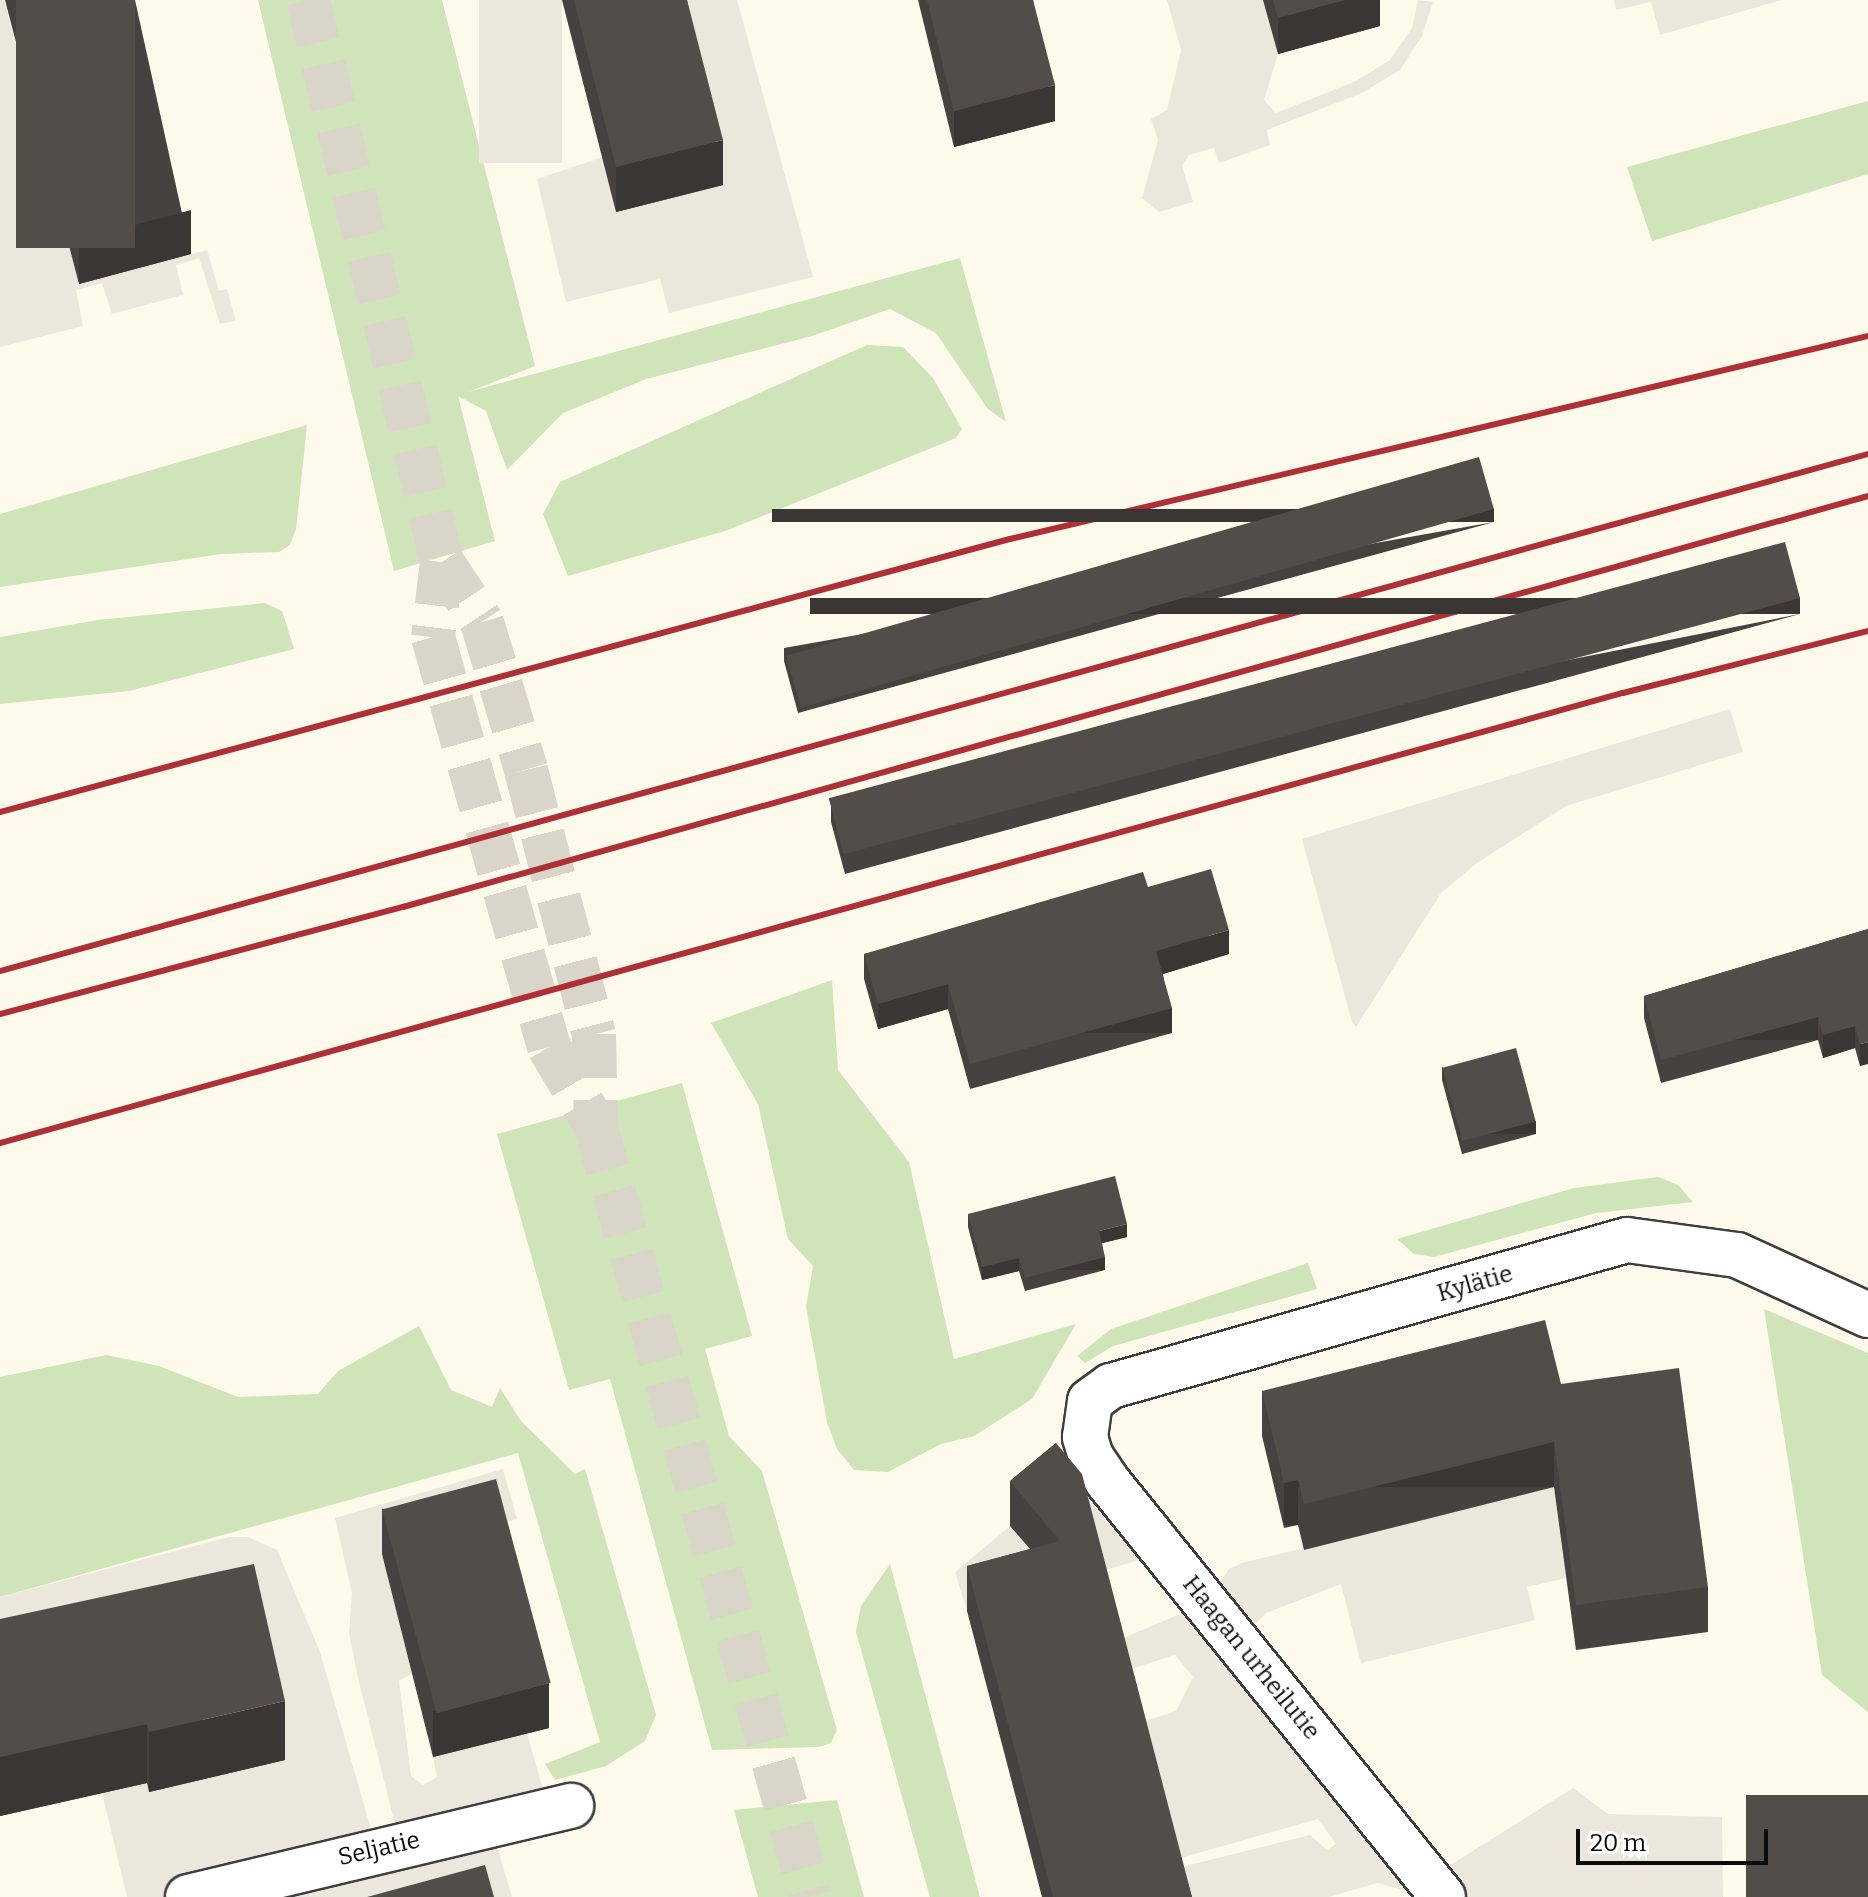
<!DOCTYPE html>
<html>
<head>
<meta charset="utf-8">
<style>
	body { margin:0 }
	#map { position:relative; width:1868px; height:1897px; overflow:hidden; background:#fdfaeb; font-family:Bitter,serif }
	div>[style] { position:absolute }
	.green>* { inset:0; background:#cfe4b8 }
	.plaza>* { inset:0; background:#ece7dc; transform-origin:0 0 }
	.minor-tunnel>* { height:44px; margin-top:-22px; transform-origin:0; background:repeating-linear-gradient(90deg,#d9d6c9 0 44px,transparent 0 66px) }
	.roads { filter:drop-shadow(2px 0 #3e3e3e) drop-shadow(-2px 0 #3e3e3e) drop-shadow(0 2px #3e3e3e) drop-shadow(0 -2px #3e3e3e) }
	.minor>* { height:44px; margin:-22px; padding:0 22px; transform-origin:22px; border-radius:22px; background:#fff }
	.rail>* { height:6px; margin:-3px; padding:0 3px; transform-origin:3px; border-radius:3px; background:#af2f36 }
	.wall>* { inset:0; background:#47423f }
	.shaded-wall>* { inset:0; background:#3a3633; transform-origin:0 0 }
	.building>* { inset:0; background:#534d49; transform-origin:0 0 }
	span { translate:-50% -50%; white-space:nowrap; text-align:center; line-height:1.15; -webkit-text-stroke:8px #fff; paint-order:stroke }
	.street-label { font-size:24px; color:#0b0b0b }
	.scale { position:absolute; left:1576px; top:1829px; width:192px; height:36px; box-sizing:border-box; border:4px solid #0b0b0b; border-top:0; padding-left:10px; font-size:24px; line-height:28px; white-space:nowrap; color:#0b0b0b; -webkit-text-stroke:6px #fff; paint-order:stroke }
</style>
</head>
<body>
<div id="map">
	<div class="green">
		<div style="clip-path:polygon(258px 0,442px 0,535px 366px,468px 392px,960px 258px,1006px 422px,987px 408px,936px 333px,890px 309px,812px 336px,646px 379px,563px 413px,507px 470px,486px 411px,458px 396px,495px 541px,394px 571px)"></div>
		<div style="clip-path:polygon(1868px 101px,1868px 174px,1652px 241px,1627px 167px)"></div>
		<div style="clip-path:polygon(867px 345px,903px 347px,933px 378px,962px 429px,956px 438px,728px 530px,568px 576px,543px 514px,560px 482px)"></div>
		<div style="clip-path:polygon(307px 425px,296px 529px,290px 545px,279px 552px,221px 554px,0 587px,0 514px)"></div>
		<div style="clip-path:polygon(265px 603px,282px 611px,294px 649px,129px 691px,0 704px,0 637px,98px 620px)"></div>
		<div style="clip-path:polygon(832px 980px,838px 1070px,909px 1162px,954px 1359px,1076px 1324px,1032px 1399px,974px 1436px,941px 1444px,888px 1472px,854px 1470px,837px 1449px,827px 1422px,806px 1307px,813px 1266px,788px 1239px,758px 1104px,711px 1023px)"></div>
		<div style="clip-path:polygon(682px 1083px,752px 1336px,705px 1349px,729px 1436px,762px 1471px,837px 1730px,831px 1743px,819px 1747px,712px 1750px,610px 1379px,569px 1390px,497px 1134px)"></div>
		<div style="clip-path:polygon(1658px 1177px,1678px 1185px,1693px 1202px,1596px 1213px,1434px 1257px,1414px 1254px,1397px 1239px,1574px 1188px)"></div>
		<div style="clip-path:polygon(1308px 1263px,1317px 1289px,1113px 1346px,1085px 1363px,1077px 1356px,1111px 1329px)"></div>
		<div style="clip-path:polygon(1764px 1309px,1868px 1353px,1868px 1712px,1822px 1675px)"></div>
		<div style="clip-path:polygon(419px 1326px,451px 1390px,492px 1407px,500px 1388px,521px 1421px,575px 1474px,585px 1469px,656px 1715px,645px 1741px,606px 1766px,555px 1780px,545px 1764px,600px 1742px,518px 1453px,0 1597px,0 1377px,106px 1355px,159px 1366px,238px 1397px,318px 1394px,338px 1371px)"></div>
		<div style="clip-path:polygon(890px 1564px,980px 1897px,930px 1897px,856px 1632px,861px 1606px)"></div>
		<div style="clip-path:polygon(837px 1800px,864px 1897px,758px 1897px,734px 1810px)"></div>
	</div>
	<div class="plaza">
		<div style="clip-path:polygon(0 0,4px 0,79px 283px,207px 250px,219px 291px,227px 289px,236px 321px,220px 324px,199px 258px,176px 265px,183px 295px,112px 314px,102px 283px,76px 290px,83px 326px,0 347px)"></div>
		<div style="left:479px;top:0;width:83px;height:163px"></div>
		<div style="clip-path:polygon(675px 0,737px 0,813px 277px,669px 313px,660px 279px,566px 302px,537px 179px,603px 157px)"></div>
		<div style="clip-path:polygon(1167px 0,1263px 0,1278px 54px,1264px 100px,1276px 113px,1356px 81px,1390px 60px,1412px 28px,1418px 0,1433px 2px,1422px 36px,1400px 70px,1362px 93px,1267px 130px,1270px 145px,1219px 163px,1214px 148px,1189px 155px,1182px 166px,1193px 202px,1159px 212px,1142px 198px,1158px 140px,1151px 119px,1167px 110px,1181px 50px)"></div>
		<div style="clip-path:polygon(1614px 0,1782px 0,1660px 35px,1651px 2px,1616px 10px)"></div>
		<div style="clip-path:polygon(1730px 709px,1743px 752px,1566px 806px,1477px 863px,1441px 893px,1356px 1027px,1352px 1022px,1302px 839px)"></div>
		<div style="clip-path:polygon(503px 1469px,517px 1519px,382px 1554px,413px 1673px,399px 1681px,411px 1776px,423px 1785px,437px 1777px,433px 1757px,527px 1733px,549px 1811px,490px 1823px,512px 1897px,127px 1897px,102px 1793px,147px 1783px,149px 1791px,285px 1759px,0 1678px,0 1597px,229px 1537px,248px 1537px,277px 1550px,320px 1652px,377px 1850px,400px 1844px,358px 1678px,349px 1633px,352px 1593px,335px 1518px)"></div>
		<div style="clip-path:polygon(1108px 1482px,1166px 1552px,967px 1611px,955px 1572px,1010px 1526px,1030px 1549px)"></div>
		<div style="clip-path:polygon(1554px 1487px,1566px 1578px,1527px 1587px,1535px 1620px,1361px 1663px,1341px 1584px,1266px 1613px,1238px 1641px,1428px 1879px,1573px 1788px,1608px 1814px,1722px 1817px,1723px 1897px,1429px 1897px,1377px 1883px,1329px 1897px,1180px 1897px,1173px 1869px,1310px 1835px,1327px 1850px,1336px 1844px,1318px 1819px,1170px 1861px,1135px 1724px,1176px 1711px,1193px 1677px,1175px 1655px,1121px 1672px,1114px 1642px,1206px 1603px,1229px 1569px,1242px 1563px)"></div>
	</div>
	<div class="minor-tunnel">
		<div style="left:308px;top:0;width:578px;rotate:76.59deg"></div>
		<div style="left:442px;top:562px;width:72px;rotate:56.3deg"></div>
		<div style="left:482px;top:622px;width:154px;rotate:73.4deg"></div>
		<div style="left:526px;top:770px;width:273px;rotate:75.6deg"></div>
		<div style="left:594px;top:1034px;width:93px;rotate:88.8deg"></div>
		<div style="left:596px;top:1127px;width:799px;rotate:74.4deg"></div>
		<div style="left:442px;top:562px;width:76px;rotate:96.8deg"></div>
		<div style="left:433px;top:637px;width:426px;rotate:74.2deg"></div>
		<div style="left:549px;top:1047px;width:91px;rotate:59.5deg"></div>
	</div>
	<div class="roads">
		<div class="minor">
			<div style="left:188px;top:1897px;width:394px;rotate:-13.4deg"></div>
			<div style="left:1443px;top:1897px;width:533px;rotate:-128.91deg"></div>
			<div style="left:1108px;top:1482px;width:30px;rotate:-124deg"></div>
			<div style="left:1091px;top:1457px;width:21px;rotate:-107deg"></div>
			<div style="left:1085px;top:1437px;width:36px;rotate:-82deg"></div>
			<div style="left:1090px;top:1401px;width:26px;rotate:-36deg"></div>
			<div style="left:1111px;top:1386px;width:536px;rotate:-15.8deg"></div>
			<div style="left:1627px;top:1240px;width:111px;rotate:7.8deg"></div>
			<div style="left:1737px;top:1255px;width:144px;rotate:24.6deg"></div>
		</div>
	</div>
	<div class="rail">
		<div style="left:0;top:812px;width:1046px;rotate:-15.13deg"></div>
		<div style="left:1010px;top:539px;width:882px;rotate:-13.31deg"></div>
		<div style="left:0;top:971px;width:1938px;rotate:-15.47deg"></div>
		<div style="left:0;top:1014px;width:417px;rotate:-14.9deg"></div>
		<div style="left:403px;top:907px;width:1522px;rotate:-15.67deg"></div>
		<div style="left:0;top:1143px;width:1684px;rotate:-15.5deg"></div>
		<div style="left:1623px;top:693px;width:253px;rotate:-14.2deg"></div>
	</div>
	<div class="wall">
		<div style="clip-path:polygon(5px 0,135px 0,191px 254px,79px 284px)"></div>
		<div style="clip-path:polygon(562px 0,687px 0,723px 185px,616px 212px)"></div>
		<div style="clip-path:polygon(918px 0,1033px 0,1055px 121px,954px 147px)"></div>
		<div style="clip-path:polygon(1263px 0,1380px 0,1380px 26px,1278px 54px)"></div>
		<div style="clip-path:polygon(1494px 522px,798px 713px,784px 661px,784px 648px)"></div>
		<div style="clip-path:polygon(1800px 614px,845px 874px,831px 822px,831px 806px)"></div>
		<div style="clip-path:polygon(1148px 887px,1229px 954px,1163px 974px,1172px 1033px,970px 1089px,948px 1009px,878px 1029px,864px 979px,864px 954px)"></div>
		<div style="clip-path:polygon(1868px 929px,1860px 1066px,1855px 1048px,1823px 1058px,1818px 1040px,1661px 1083px,1644px 1018px,1644px 996px)"></div>
		<div style="clip-path:polygon(1442px 1067px,1536px 1134px,1462px 1154px,1442px 1080px)"></div>
		<div style="clip-path:polygon(968px 1214px,1127px 1237px,1102px 1243px,1105px 1270px,1025px 1291px,1019px 1271px,982px 1280px,968px 1227px)"></div>
		<div style="clip-path:polygon(1561px 1384px,1708px 1587px,1708px 1632px,1576px 1650px,1554px 1487px,1304px 1550px,1298px 1525px,1284px 1528px,1262px 1436px,1262px 1391px)"></div>
		<div style="clip-path:polygon(1056px 1443px,1192px 1897px,1042px 1897px,967px 1611px,967px 1566px,1030px 1549px,1010px 1526px,1010px 1481px)"></div>
		<div style="clip-path:polygon(382px 1508px,549px 1728px,433px 1757px,382px 1554px)"></div>
		<div style="clip-path:polygon(0 1619px,285px 1760px,149px 1792px,147px 1783px,0 1816px)"></div>
		<div style="clip-path:polygon(1746px 1800px,1868px 1897px,1748px 1897px)"></div>
	</div>
	<div class="shaded-wall">
		<div style="clip-path:polygon(1345px 0,1380px 0,1380px 26px,1278px 54px,1278px 18px)"></div>
		<div style="clip-path:polygon(1055px 85px,1055px 121px,954px 147px,954px 111px)"></div>
		<div style="clip-path:polygon(723px 140px,723px 185px,616px 212px,616px 167px)"></div>
		<div style="clip-path:polygon(191px 210px,191px 254px,79px 284px,79px 240px)"></div>
		<div style="left:1494px;top:509px;width:13px;height:722px;rotate:90deg"></div>
		<div style="left:1800px;top:598px;width:16px;height:990px;rotate:90deg"></div>
		<div style="clip-path:polygon(1229px 930px,1229px 954px,1156px 976px,1156px 951px)"></div>
		<div style="clip-path:polygon(948px 984px,948px 1009px,878px 1029px,878px 1004px)"></div>
		<div style="left:1172px;top:1008px;width:25px;height:210px;rotate:90deg"></div>
		<div style="left:1818px;top:1017px;width:23px;height:163px;rotate:90deg"></div>
		<div style="clip-path:polygon(1855px 1026px,1855px 1048px,1823px 1058px,1823px 1035px)"></div>
		<div style="clip-path:polygon(1868px 1042px,1868px 1064px,1860px 1066px,1860px 1044px)"></div>
		<div style="left:1536px;top:1121px;width:13px;height:77px;rotate:90deg"></div>
		<div style="clip-path:polygon(1127px 1224px,1127px 1237px,1099px 1244px,1099px 1231px)"></div>
		<div style="left:1105px;top:1257px;width:13px;height:83px;rotate:90deg"></div>
		<div style="clip-path:polygon(1019px 1258px,1019px 1271px,982px 1280px,982px 1267px)"></div>
		<div style="left:1554px;top:1442px;width:45px;height:258px;rotate:90deg"></div>
		<div style="left:1298px;top:1480px;width:45px;height:14px;rotate:90deg"></div>
		<div style="clip-path:polygon(549px 1683px,549px 1728px,433px 1757px,433px 1711px)"></div>
		<div style="clip-path:polygon(285px 1701px,285px 1760px,149px 1792px,149px 1732px)"></div>
		<div style="clip-path:polygon(147px 1724px,147px 1783px,0 1816px,0 1757px)"></div>
	</div>
	<div class="building">
		<div style="left:16px;top:0;width:119px;height:248px"></div>
		<div style="clip-path:polygon(574px 0,687px 0,723px 140px,616px 167px)"></div>
		<div style="clip-path:polygon(927px 0,1033px 0,1055px 85px,954px 111px)"></div>
		<div style="clip-path:polygon(1273px 0,1345px 0,1278px 18px)"></div>
		<div style="left:1479px;top:457px;width:54px;height:721px;rotate:74deg"></div>
		<div style="left:1785px;top:542px;width:58px;height:990px;rotate:75deg"></div>
		<div style="clip-path:polygon(1211px 869px,1229px 930px,1156px 951px,1172px 1008px,970px 1064px,948px 984px,878px 1004px,864px 954px,1143px 872px,1148px 887px)"></div>
		<div style="clip-path:polygon(1868px 929px,1868px 1042px,1860px 1044px,1855px 1026px,1823px 1035px,1818px 1017px,1661px 1060px,1644px 996px)"></div>
		<div style="left:1516px;top:1048px;width:76px;height:76px;rotate:75deg"></div>
		<div style="clip-path:polygon(1115px 1176px,1127px 1224px,1099px 1231px,1105px 1257px,1025px 1278px,1019px 1258px,982px 1267px,968px 1214px)"></div>
		<div style="clip-path:polygon(1545px 1320px,1561px 1384px,1679px 1368px,1708px 1587px,1576px 1605px,1554px 1442px,1304px 1504px,1298px 1480px,1284px 1483px,1262px 1391px)"></div>
		<div style="clip-path:polygon(1056px 1443px,1082px 1474px,1192px 1897px,1053px 1897px,967px 1566px,1060px 1541px,1010px 1481px)"></div>
		<div style="left:496px;top:1479px;width:211px;height:118px;rotate:75deg"></div>
		<div style="clip-path:polygon(254px 1564px,285px 1701px,149px 1732px,147px 1724px,0 1757px,0 1619px)"></div>
		<div style="left:1868px;top:1795px;width:102px;height:122px;rotate:90deg"></div>
		<div style="clip-path:polygon(485px 1865px,494px 1897px,367px 1897px)"></div>
	</div>
	<div class="street-label">
		<span style="left:1475px;top:1284px;rotate:-16deg">Kylätie</span>
		<span style="left:1251px;top:1658px;rotate:51deg">Haagan urheilutie</span>
		<span style="left:379px;top:1849px;rotate:-13deg">Seljatie</span>
	</div>
	<div class="scale">20 m</div>
</div>
</body>
</html>
